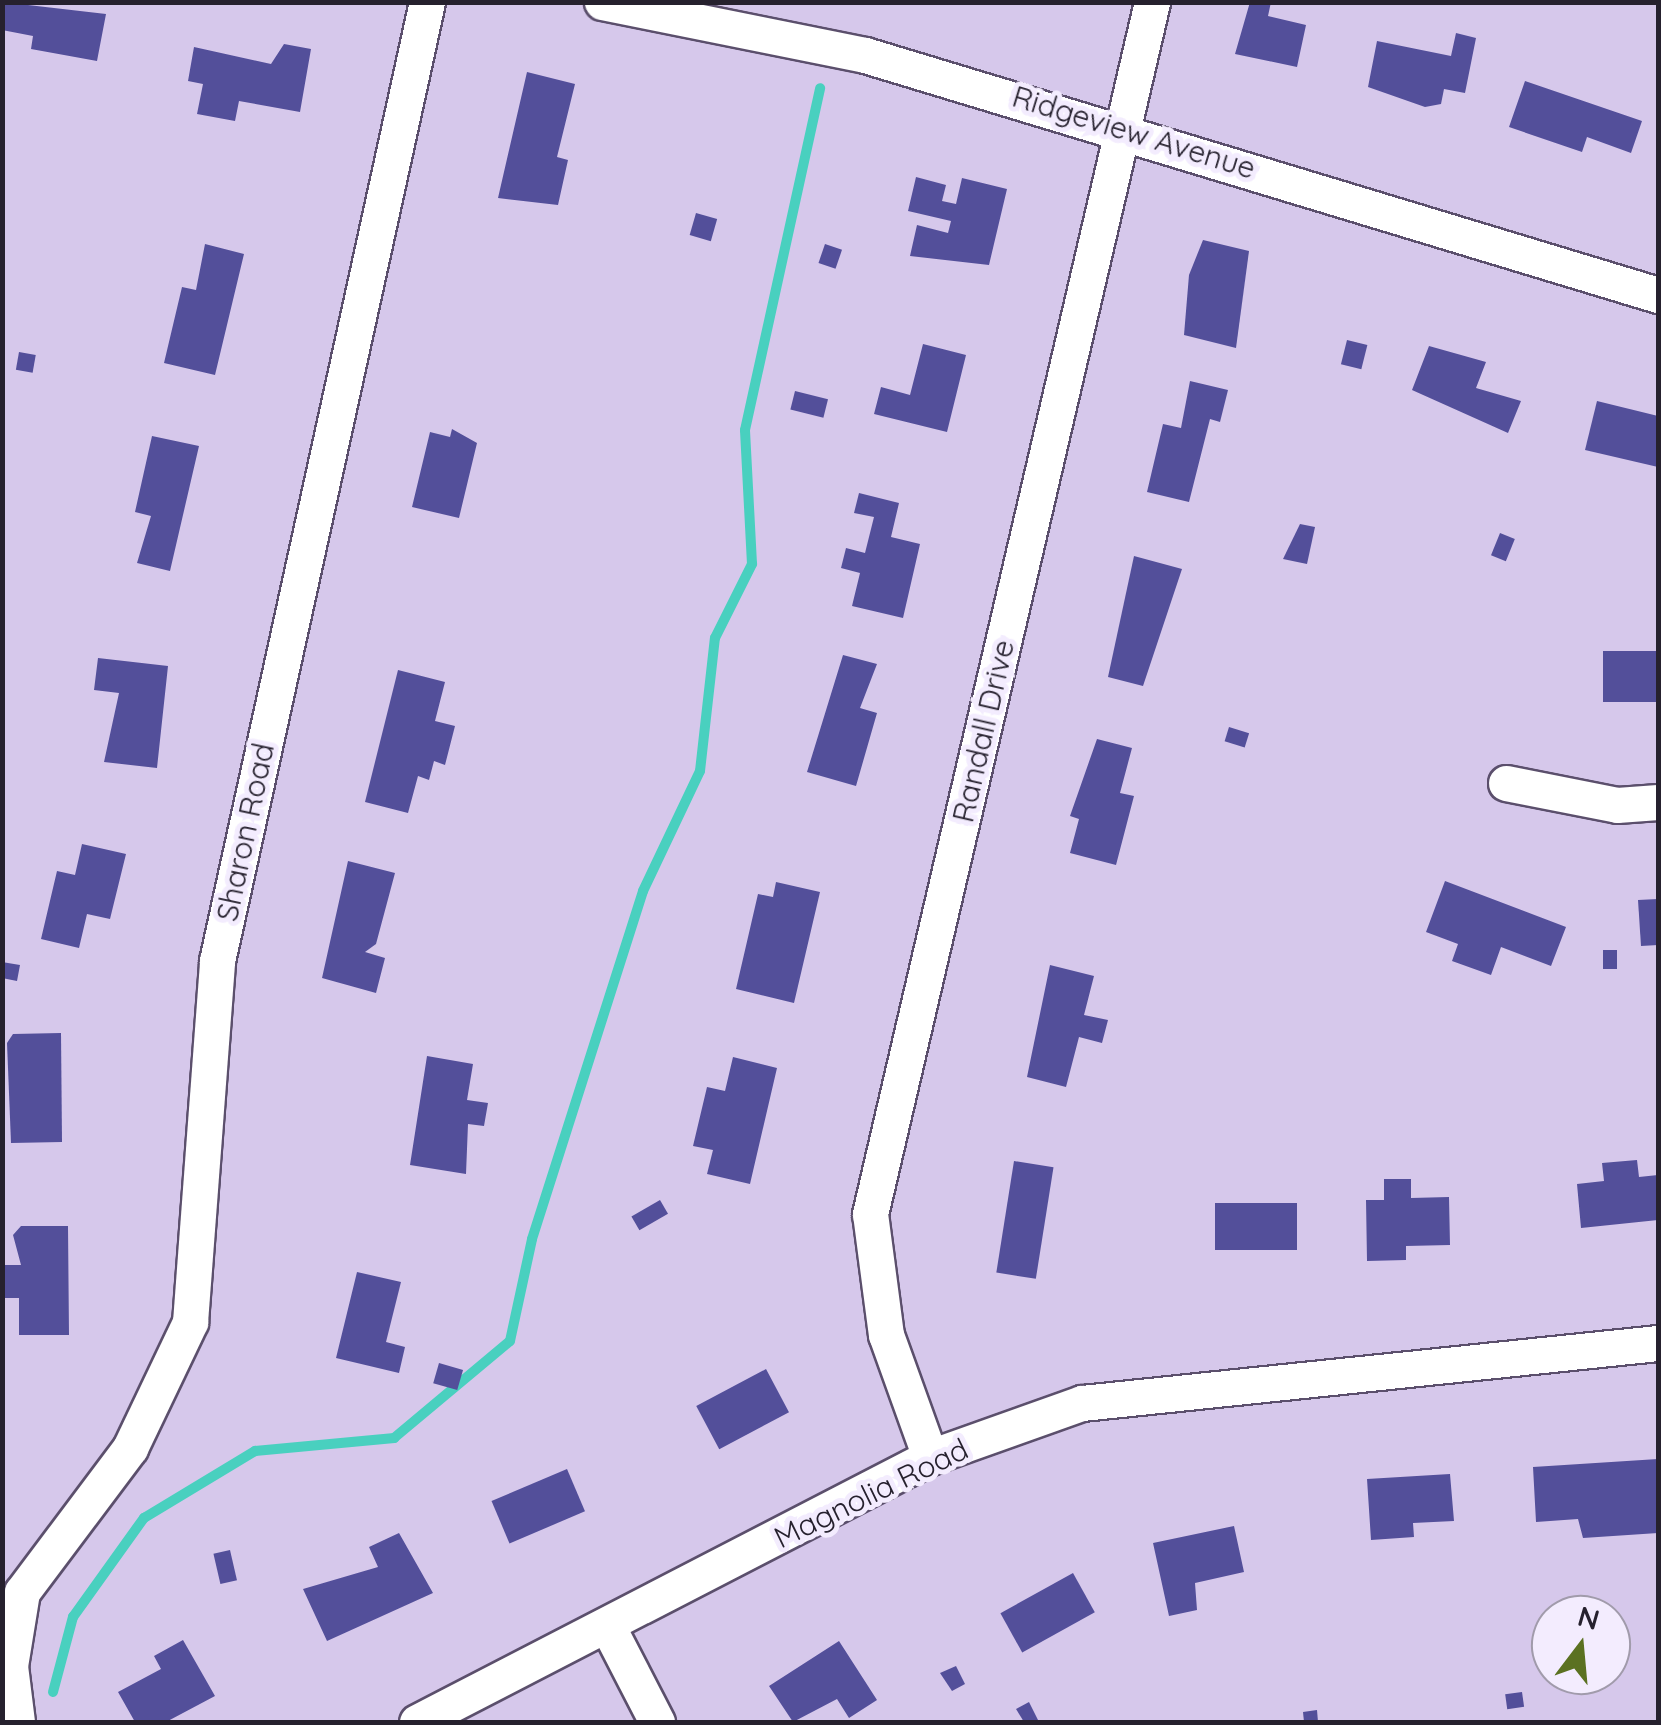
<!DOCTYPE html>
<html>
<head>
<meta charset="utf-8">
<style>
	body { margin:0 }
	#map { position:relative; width:1661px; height:1725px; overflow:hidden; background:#d6c8eb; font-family:Quicksand,sans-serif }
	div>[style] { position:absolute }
	.stream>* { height:10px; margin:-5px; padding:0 5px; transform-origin:5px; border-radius:5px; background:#49d0bf }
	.building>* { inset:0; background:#534f9a; transform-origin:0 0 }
	.roads { filter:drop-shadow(2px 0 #5b4f6c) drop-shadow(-2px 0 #5b4f6c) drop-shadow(0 2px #5b4f6c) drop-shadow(0 -2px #5b4f6c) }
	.minor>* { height:35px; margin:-17.5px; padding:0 17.5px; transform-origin:17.5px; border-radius:17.5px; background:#fff }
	span { translate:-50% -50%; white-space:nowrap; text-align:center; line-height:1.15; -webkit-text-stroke:10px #f3ecfe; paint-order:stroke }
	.street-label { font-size:30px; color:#26212e }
	.frame { position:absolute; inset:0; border:5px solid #26212e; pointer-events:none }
	.north { position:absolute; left:1531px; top:1595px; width:100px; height:100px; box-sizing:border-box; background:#f3ecfe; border:2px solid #a19bab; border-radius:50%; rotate:16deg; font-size:28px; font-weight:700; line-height:40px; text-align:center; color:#26212e }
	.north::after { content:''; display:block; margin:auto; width:35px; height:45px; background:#5b7121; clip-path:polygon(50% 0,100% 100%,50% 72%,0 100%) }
</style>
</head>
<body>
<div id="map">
	<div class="stream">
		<div style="left:53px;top:1692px;width:78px;rotate:-75.1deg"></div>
		<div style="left:73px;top:1617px;width:122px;rotate:-54.4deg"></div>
		<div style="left:144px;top:1518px;width:130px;rotate:-31.1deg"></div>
		<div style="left:255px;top:1451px;width:140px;rotate:-5.3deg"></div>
		<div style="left:394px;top:1438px;width:151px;rotate:-39.9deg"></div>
		<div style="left:510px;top:1341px;width:104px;rotate:-77.8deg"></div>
		<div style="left:532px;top:1239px;width:365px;rotate:-72.3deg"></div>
		<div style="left:643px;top:891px;width:133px;rotate:-64.6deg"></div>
		<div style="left:700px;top:771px;width:134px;rotate:-83.6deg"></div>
		<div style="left:715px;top:638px;width:83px;rotate:-63.4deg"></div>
		<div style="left:752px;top:564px;width:134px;rotate:-93deg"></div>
		<div style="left:745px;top:430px;width:350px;rotate:-77.6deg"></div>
	</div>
	<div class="building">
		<div style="clip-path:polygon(2px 2px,106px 14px,97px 61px,31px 49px,33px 36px,2px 30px)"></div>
		<div style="clip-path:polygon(1250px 2px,1271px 2px,1268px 16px,1306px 25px,1297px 67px,1235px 54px)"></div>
		<div style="clip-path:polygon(1456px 33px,1476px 38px,1465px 93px,1444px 89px,1441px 104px,1425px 107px,1368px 87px,1377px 41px,1451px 56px)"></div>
		<div style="clip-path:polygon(284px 44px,311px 49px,300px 112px,239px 101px,235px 121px,197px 114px,203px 84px,188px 81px,194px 47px,271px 64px)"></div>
		<div style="clip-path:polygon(527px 72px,575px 84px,557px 157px,568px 160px,558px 205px,498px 198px)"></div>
		<div style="clip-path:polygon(1525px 81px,1642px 121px,1631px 153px,1587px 137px,1582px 152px,1509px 127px)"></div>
		<div style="clip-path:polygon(916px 177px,946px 185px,942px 201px,956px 204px,962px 178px,1007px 189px,989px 265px,910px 256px,917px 225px,948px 233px,951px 221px,908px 211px)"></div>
		<div style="left:696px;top:213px;width:22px;height:23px;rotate:16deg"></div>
		<div style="clip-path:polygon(1203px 240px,1249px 251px,1236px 348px,1184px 335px,1189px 275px)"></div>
		<div style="clip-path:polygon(205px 244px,244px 254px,215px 375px,164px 363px,182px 287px,196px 290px)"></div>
		<div style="left:825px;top:244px;width:18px;height:20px;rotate:19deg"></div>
		<div style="left:1347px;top:340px;width:21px;height:25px;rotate:14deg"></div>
		<div style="clip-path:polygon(923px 344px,966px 355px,947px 432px,874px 414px,881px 387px,910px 395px)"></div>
		<div style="clip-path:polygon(1429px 346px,1486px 362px,1476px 388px,1521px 401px,1508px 433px,1412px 390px)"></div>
		<div style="left:19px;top:352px;width:17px;height:18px;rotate:10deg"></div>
		<div style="clip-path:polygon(1190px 381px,1228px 390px,1220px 422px,1210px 419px,1189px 502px,1147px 492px,1163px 424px,1181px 428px)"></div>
		<div style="left:795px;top:391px;width:34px;height:19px;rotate:14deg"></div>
		<div style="clip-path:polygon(1597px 401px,1658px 416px,1658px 467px,1585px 450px)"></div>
		<div style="clip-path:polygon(452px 429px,477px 443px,459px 518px,412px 507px,430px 432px,450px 437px)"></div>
		<div style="clip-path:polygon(152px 436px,199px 446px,170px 571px,137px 563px,151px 516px,135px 512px)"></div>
		<div style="clip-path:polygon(859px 493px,899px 503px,891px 537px,920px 544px,903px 618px,852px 606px,860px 573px,841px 568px,846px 548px,865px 553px,874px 517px,854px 513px)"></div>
		<div style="clip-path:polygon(1300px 524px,1315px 527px,1307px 564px,1283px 559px)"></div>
		<div style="left:1500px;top:533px;width:16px;height:24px;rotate:22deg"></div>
		<div style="clip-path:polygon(1134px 556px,1182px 569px,1143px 686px,1108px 677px)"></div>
		<div style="left:1658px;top:651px;width:51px;height:55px;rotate:90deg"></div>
		<div style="clip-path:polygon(843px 655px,877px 664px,860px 708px,877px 713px,856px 786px,807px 772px)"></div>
		<div style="clip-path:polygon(98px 658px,168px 666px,157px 768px,104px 762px,119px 693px,94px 690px)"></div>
		<div style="clip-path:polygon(398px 670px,445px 682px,435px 721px,455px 726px,445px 765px,434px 761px,429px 780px,418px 776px,408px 813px,365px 802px)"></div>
		<div style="left:1229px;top:727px;width:21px;height:15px;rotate:17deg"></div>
		<div style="clip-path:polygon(1097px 739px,1132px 748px,1120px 793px,1134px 796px,1116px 865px,1070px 853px,1079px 819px,1070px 816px)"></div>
		<div style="clip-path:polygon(82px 844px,126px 854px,110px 919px,87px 914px,79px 948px,41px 939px,57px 871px,75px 875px)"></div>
		<div style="clip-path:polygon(348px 861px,395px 873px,376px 944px,365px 952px,385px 958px,376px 993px,322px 978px)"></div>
		<div style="clip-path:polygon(1445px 881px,1566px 927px,1551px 966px,1501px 947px,1491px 975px,1452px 961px,1458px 944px,1426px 932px)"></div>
		<div style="clip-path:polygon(776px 882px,820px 892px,794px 1003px,736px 989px,758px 894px,773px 897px)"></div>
		<div style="clip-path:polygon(1658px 899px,1658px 945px,1641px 946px,1638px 900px)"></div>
		<div style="left:1603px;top:950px;width:14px;height:19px"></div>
		<div style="clip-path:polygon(2px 962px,20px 965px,17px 981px,2px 978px)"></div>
		<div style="clip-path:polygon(1050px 965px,1094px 976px,1084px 1015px,1108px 1020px,1102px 1043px,1079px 1037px,1066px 1087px,1027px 1077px)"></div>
		<div style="clip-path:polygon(61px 1033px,62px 1142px,11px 1143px,7px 1043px,13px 1034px)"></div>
		<div style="clip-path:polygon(427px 1056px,473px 1064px,467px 1100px,488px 1103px,484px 1126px,468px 1124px,466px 1174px,410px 1165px)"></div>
		<div style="clip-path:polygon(733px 1057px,777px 1068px,750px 1184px,707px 1174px,713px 1150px,693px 1146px,707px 1087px,725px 1091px)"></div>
		<div style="clip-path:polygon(1637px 1160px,1639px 1177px,1658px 1175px,1658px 1220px,1581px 1228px,1577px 1184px,1604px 1181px,1602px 1163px)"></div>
		<div style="left:1014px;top:1161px;width:40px;height:113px;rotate:9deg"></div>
		<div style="clip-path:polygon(1384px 1179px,1411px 1179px,1411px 1198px,1449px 1197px,1450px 1245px,1406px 1246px,1406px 1260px,1367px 1261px,1366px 1200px,1384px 1200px)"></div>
		<div style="left:660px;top:1200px;width:16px;height:33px;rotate:60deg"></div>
		<div style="left:1297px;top:1203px;width:47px;height:82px;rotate:90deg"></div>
		<div style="clip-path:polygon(21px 1226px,68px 1226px,69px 1335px,19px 1335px,19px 1298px,2px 1298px,2px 1265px,21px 1265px,13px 1235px)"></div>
		<div style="clip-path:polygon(357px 1272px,401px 1282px,386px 1342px,405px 1347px,399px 1373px,336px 1358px)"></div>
		<div style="left:439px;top:1363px;width:25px;height:21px;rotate:16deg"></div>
		<div style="left:766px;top:1369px;width:49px;height:79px;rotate:62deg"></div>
		<div style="clip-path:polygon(1658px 1459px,1658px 1533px,1583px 1538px,1578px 1519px,1536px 1522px,1533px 1467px)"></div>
		<div style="left:567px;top:1469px;width:46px;height:82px;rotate:67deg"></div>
		<div style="clip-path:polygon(1450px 1474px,1454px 1521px,1413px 1523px,1414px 1537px,1371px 1540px,1367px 1479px)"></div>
		<div style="clip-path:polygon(1234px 1526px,1244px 1572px,1195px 1583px,1197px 1610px,1169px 1616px,1153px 1543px)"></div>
		<div style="clip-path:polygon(399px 1533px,433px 1593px,327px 1641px,303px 1589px,378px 1567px,369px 1547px)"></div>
		<div style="left:230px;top:1550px;width:31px;height:17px;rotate:77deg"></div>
		<div style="left:1073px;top:1573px;width:45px;height:83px;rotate:61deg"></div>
		<div style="left:1626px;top:1631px;width:16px;height:15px;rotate:90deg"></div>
		<div style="clip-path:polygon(183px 1640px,215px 1696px,166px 1722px,135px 1722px,118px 1692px,161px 1669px,154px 1656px)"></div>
		<div style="clip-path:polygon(839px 1641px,877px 1700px,849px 1718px,837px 1699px,793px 1722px,769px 1686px)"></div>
		<div style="clip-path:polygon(956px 1666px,965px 1684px,952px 1691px,940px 1673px)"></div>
		<div style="left:1522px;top:1692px;width:15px;height:17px;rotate:82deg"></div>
		<div style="clip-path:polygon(1029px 1702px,1038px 1720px,1024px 1722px,1016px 1709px)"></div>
		<div style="clip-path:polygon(1317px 1710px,1318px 1722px,1304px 1722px,1303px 1712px)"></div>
	</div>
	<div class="roads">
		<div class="minor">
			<div style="left:602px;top:2px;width:268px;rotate:11.4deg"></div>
			<div style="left:865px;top:55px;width:829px;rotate:16.84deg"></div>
			<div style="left:1506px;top:783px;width:113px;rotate:11.2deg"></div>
			<div style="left:1617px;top:805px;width:41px;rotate:-4.2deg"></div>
			<div style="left:930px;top:1457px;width:130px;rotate:-109.8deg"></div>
			<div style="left:886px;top:1335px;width:122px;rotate:-97.5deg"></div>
			<div style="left:870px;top:1214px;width:1244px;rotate:-76.9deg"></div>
			<div style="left:609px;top:1629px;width:105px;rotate:62.7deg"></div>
			<div style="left:17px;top:1722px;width:56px;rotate:-97.1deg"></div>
			<div style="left:10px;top:1666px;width:75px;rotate:-80.8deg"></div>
			<div style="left:22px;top:1592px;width:180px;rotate:-53.1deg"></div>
			<div style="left:130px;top:1448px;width:140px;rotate:-64.5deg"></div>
			<div style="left:190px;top:1322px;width:362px;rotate:-85.7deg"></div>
			<div style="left:217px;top:961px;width:982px;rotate:-77.65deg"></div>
			<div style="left:417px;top:1722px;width:577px;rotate:-27.32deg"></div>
			<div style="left:930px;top:1457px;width:161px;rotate:-19.6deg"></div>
			<div style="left:1082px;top:1403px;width:579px;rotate:-5.95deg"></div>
		</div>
	</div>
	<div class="street-label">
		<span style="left:1134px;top:132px;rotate:17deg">Ridgeview Avenue</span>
		<span style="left:983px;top:731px;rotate:-77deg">Randall Drive</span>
		<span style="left:245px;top:832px;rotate:-78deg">Sharon Road</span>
		<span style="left:871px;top:1493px;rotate:-26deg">Magnolia Road</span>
	</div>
	<div class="frame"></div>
	<div class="north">N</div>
</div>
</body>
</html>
